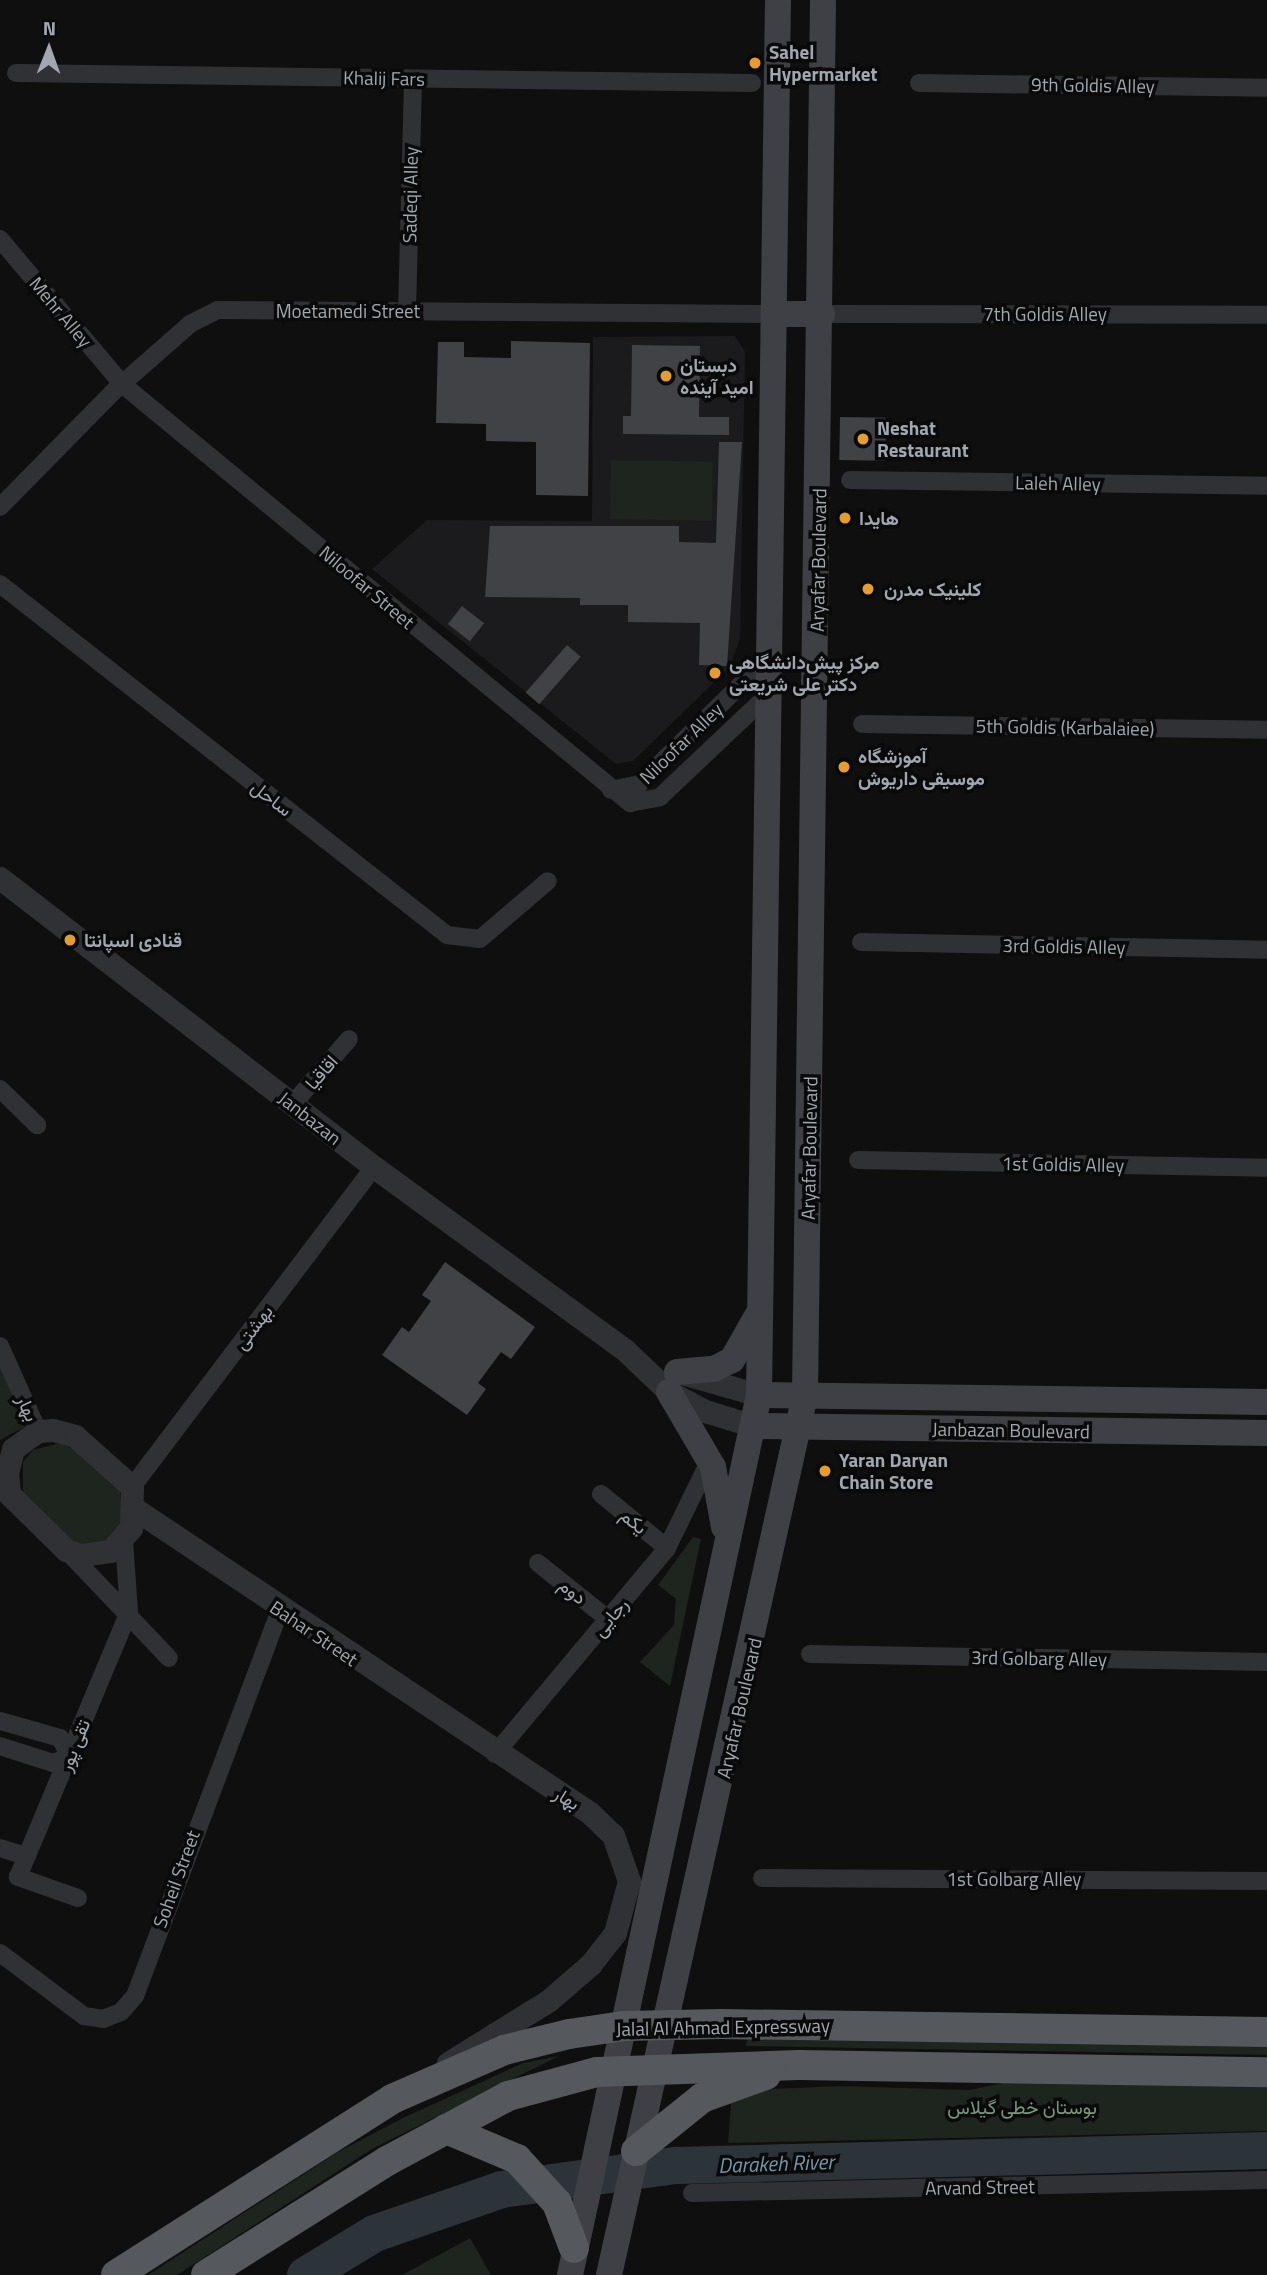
<!DOCTYPE html>
<html>
<head>
<meta charset="utf-8">
<style>
	body { margin:0 }
	#map { position:relative; width:1267px; height:2275px; overflow:hidden; background:#0f0f10; font-family:"Titillium Web",Vazirmatn,sans-serif }
	div>[style] { position:absolute }
	.built>* { inset:0; background:#1b1b1d }
	.green>* { inset:0; background:#1e241e; transform-origin:0 0 }
	.river>* { height:37px; margin:-18.5px; padding:0 18.5px; transform-origin:18.5px; border-radius:18.5px; background:#2c343a }
	.building>* { inset:0; background:#404246; transform-origin:0 0 }
	.minor>* { height:18px; margin:-9px; padding:0 9px; transform-origin:9px; border-radius:9px; background:#303135 }
	.tertiary>* { height:23px; margin:-11.5px; padding:0 11.5px; transform-origin:11.5px; border-radius:11.5px; background:#303135 }
	.secondary>* { height:26px; margin:-13px; padding:0 13px; transform-origin:13px; border-radius:13px; background:#3f4045 }
	.trunk>* { height:30px; margin:-15px; padding:0 15px; transform-origin:15px; border-radius:15px; background:#55585d }
	.dots>* { width:19px; height:19px; translate:-50% -50%; box-sizing:border-box; border:4px solid #0a0a0b; border-radius:50% }
	span { translate:-50% -50%; white-space:nowrap; text-align:center; line-height:1.15; -webkit-text-stroke:7px #0a0a0b; paint-order:stroke }
	.poi-label { font-size:19px; color:#a1a7b0; font-weight:700 }
	.left { translate:0 -50%; text-align:left }
	.street-label { font-size:19px; color:#a1a7b0 }
	.park-label { font-size:19px; color:#799a79 }
	.water-label { font-size:21px; color:#7996aa; font-style:italic }
	.north { position:absolute; left:14px; top:14px; width:70px; height:70px; -webkit-text-stroke:5px #0a0a0b; paint-order:stroke; rotate:1deg; font-size:19px; font-weight:700; line-height:28px; text-align:center; color:#a1a7b0 }
	.north::after { content:''; display:block; margin:auto; width:24px; height:32px; background:#a1a7b0; clip-path:polygon(50% 0,100% 100%,50% 72%,0 100%) }
</style>
</head>
<body>
<div id="map">
	<div class="built">
		<div style="clip-path:polygon(735px 336px,745px 352px,740px 638px,730px 667px,633px 761px,616px 764px,372px 569px,427px 520px,592px 521px,593px 337px)"></div>
	</div>
	<div class="green">
		<div style="left:611px;top:460px;width:102px;height:59px;rotate:1deg"></div>
		<div style="clip-path:polygon(0 1364px,28px 1425px,0 1440px)"></div>
		<div style="clip-path:polygon(60px 1443px,75px 1450px,120px 1491px,123px 1523px,105px 1544px,78px 1546px,23px 1494px,23px 1462px,33px 1450px)"></div>
		<div style="clip-path:polygon(693px 1537px,701px 1539px,670px 1686px,640px 1662px,674px 1625px,676px 1599px,658px 1585px)"></div>
		<div style="clip-path:polygon(766px 2037px,1267px 2041px,1267px 2055px,746px 2046px,747px 2039px)"></div>
		<div style="clip-path:polygon(559px 2056px,372px 2149px,177px 2275px,148px 2275px,338px 2152px,405px 2117px,523px 2063px)"></div>
		<div style="clip-path:polygon(1021px 2079px,1267px 2081px,1267px 2131px,728px 2143px,732px 2091px,839px 2086px,969px 2090px)"></div>
		<div style="clip-path:polygon(470px 2238px,491px 2275px,402px 2275px)"></div>
	</div>
	<div class="river">
		<div style="left:305px;top:2275px;width:81px;rotate:-31.3deg"></div>
		<div style="left:374px;top:2233px;width:134px;rotate:-19.1deg"></div>
		<div style="left:501px;top:2189px;width:176px;rotate:-7.9deg"></div>
		<div style="left:675px;top:2165px;width:592px;rotate:-1.45deg"></div>
	</div>
	<div class="building">
		<div style="clip-path:polygon(511px 341px,590px 343px,588px 496px,536px 495px,536px 442px,486px 441px,486px 424px,436px 423px,438px 342px,464px 342px,464px 357px,511px 358px)"></div>
		<div style="clip-path:polygon(632px 345px,700px 346px,699px 417px,729px 417px,729px 435px,623px 434px,623px 416px,631px 416px)"></div>
		<div style="left:840px;top:417px;width:46px;height:43px;rotate:1deg"></div>
		<div style="clip-path:polygon(719px 442px,742px 442px,727px 666px,699px 665px,700px 623px,628px 622px,628px 605px,580px 605px,580px 598px,485px 597px,490px 526px,679px 526px,679px 542px,716px 543px)"></div>
		<div style="left:462px;top:606px;width:28px;height:23px;rotate:38deg"></div>
		<div style="left:567px;top:645px;width:18px;height:63px;rotate:41deg"></div>
		<div style="clip-path:polygon(445px 1262px,535px 1327px,511px 1359px,501px 1352px,478px 1383px,486px 1389px,467px 1415px,382px 1355px,402px 1327px,409px 1332px,431px 1301px,422px 1295px)"></div>
	</div>
	<div class="minor">
		<div style="left:16px;top:73px;width:736px;rotate:0.78deg"></div>
		<div style="left:919px;top:83px;width:348px;rotate:0.8deg"></div>
		<div style="left:0;top:239px;width:189px;rotate:49.9deg"></div>
		<div style="left:122px;top:384px;width:659px;rotate:39.52deg"></div>
		<div style="left:630px;top:803px;width:31px;rotate:-11deg"></div>
		<div style="left:660px;top:797px;width:150px;rotate:-43.4deg"></div>
		<div style="left:407px;top:311px;width:232px;rotate:-88.5deg"></div>
		<div style="left:822px;top:314px;width:445px;rotate:0.1deg"></div>
		<div style="left:850px;top:480px;width:417px;rotate:0.8deg"></div>
		<div style="left:0;top:507px;width:164px;rotate:-45.5deg"></div>
		<div style="left:115px;top:390px;width:100px;rotate:-41.3deg"></div>
		<div style="left:190px;top:324px;width:31px;rotate:-27deg"></div>
		<div style="left:218px;top:310px;width:556px;rotate:0.41deg"></div>
		<div style="left:0;top:584px;width:568px;rotate:38.14deg"></div>
		<div style="left:447px;top:935px;width:33px;rotate:7deg"></div>
		<div style="left:480px;top:939px;width:89px;rotate:-40.5deg"></div>
		<div style="left:862px;top:724px;width:405px;rotate:0.8deg"></div>
		<div style="left:611px;top:790px;width:29px;rotate:-12deg"></div>
		<div style="left:639px;top:784px;width:182px;rotate:-44.3deg"></div>
		<div style="left:861px;top:942px;width:406px;rotate:1.1deg"></div>
		<div style="left:0;top:1089px;width:52px;rotate:44.2deg"></div>
		<div style="left:292px;top:1105px;width:87px;rotate:-49.2deg"></div>
		<div style="left:858px;top:1160px;width:409px;rotate:1.1deg"></div>
		<div style="left:0;top:1346px;width:93px;rotate:65.9deg"></div>
		<div style="left:132px;top:1487px;width:401px;rotate:-52.9deg"></div>
		<div style="left:601px;top:1494px;width:85px;rotate:39.3deg"></div>
		<div style="left:66px;top:1550px;width:149px;rotate:46.4deg"></div>
		<div style="left:538px;top:1563px;width:90px;rotate:38.7deg"></div>
		<div style="left:810px;top:1654px;width:457px;rotate:1deg"></div>
		<div style="left:0;top:1721px;width:62px;rotate:15.8deg"></div>
		<div style="left:60px;top:1738px;width:21px;rotate:61deg"></div>
		<div style="left:0;top:1746px;width:56px;rotate:17.8deg"></div>
		<div style="left:53px;top:1763px;width:18px;rotate:-22deg"></div>
		<div style="left:495px;top:1754px;width:268px;rotate:-50.1deg"></div>
		<div style="left:667px;top:1548px;width:89px;rotate:-64deg"></div>
		<div style="left:0;top:1848px;width:28px;rotate:17deg"></div>
		<div style="left:762px;top:1878px;width:505px;rotate:0.34deg"></div>
		<div style="left:78px;top:1898px;width:64px;rotate:-160.7deg"></div>
		<div style="left:18px;top:1877px;width:287px;rotate:-67.3deg"></div>
		<div style="left:129px;top:1612px;width:71px;rotate:-94deg"></div>
		<div style="left:0;top:1953px;width:105px;rotate:36.9deg"></div>
		<div style="left:84px;top:2016px;width:19px;rotate:9deg"></div>
		<div style="left:103px;top:2019px;width:19px;rotate:-21deg"></div>
		<div style="left:121px;top:2012px;width:21px;rotate:-49deg"></div>
		<div style="left:135px;top:1996px;width:412px;rotate:-69.4deg"></div>
		<div style="left:692px;top:2193px;width:575px;rotate:-1.3deg"></div>
	</div>
	<div class="tertiary">
		<div style="left:0;top:878px;width:473px;rotate:37.7deg"></div>
		<div style="left:374px;top:1167px;width:312px;rotate:36.1deg"></div>
		<div style="left:626px;top:1351px;width:59px;rotate:43.6deg"></div>
		<div style="left:669px;top:1392px;width:41px;rotate:27.8deg"></div>
		<div style="left:705px;top:1411px;width:51px;rotate:17deg"></div>
		<div style="left:678px;top:1372px;width:84px;rotate:15.9deg"></div>
		<div style="left:53px;top:1430px;width:23px;rotate:15deg"></div>
		<div style="left:75px;top:1436px;width:76px;rotate:41.8deg"></div>
		<div style="left:132px;top:1487px;width:41px;rotate:91.4deg"></div>
		<div style="left:131px;top:1528px;width:31px;rotate:132deg"></div>
		<div style="left:110px;top:1551px;width:30px;rotate:172deg"></div>
		<div style="left:80px;top:1555px;width:15px;rotate:-160deg"></div>
		<div style="left:66px;top:1550px;width:80px;rotate:-135.5deg"></div>
		<div style="left:9px;top:1494px;width:21px;rotate:-95deg"></div>
		<div style="left:7px;top:1473px;width:25px;rotate:-76deg"></div>
		<div style="left:13px;top:1449px;width:31px;rotate:-36deg"></div>
		<div style="left:38px;top:1431px;width:15px;rotate:-4deg"></div>
		<div style="left:135px;top:1509px;width:547px;rotate:33.75deg"></div>
		<div style="left:590px;top:1813px;width:32px;rotate:44deg"></div>
		<div style="left:613px;top:1835px;width:49px;rotate:70.8deg"></div>
		<div style="left:629px;top:1881px;width:54px;rotate:105.1deg"></div>
		<div style="left:615px;top:1933px;width:39px;rotate:128deg"></div>
		<div style="left:591px;top:1964px;width:57px;rotate:139.3deg"></div>
		<div style="left:548px;top:2001px;width:118px;rotate:148.2deg"></div>
	</div>
	<div class="secondary">
		<div style="left:774px;top:314px;width:48px"></div>
		<div style="left:677px;top:1372px;width:37px;rotate:-5deg"></div>
		<div style="left:714px;top:1369px;width:20px;rotate:-27deg"></div>
		<div style="left:732px;top:1360px;width:51px;rotate:-60.4deg"></div>
		<div style="left:669px;top:1392px;width:87px;rotate:59.6deg"></div>
		<div style="left:713px;top:1467px;width:61px;rotate:79.6deg"></div>
		<div style="left:759px;top:1395px;width:508px;rotate:0.79deg"></div>
		<div style="left:754px;top:1426px;width:513px;rotate:0.78deg"></div>
		<div style="left:570px;top:2275px;width:900px;rotate:-77.88deg"></div>
		<div style="left:759px;top:1395px;width:1395px;rotate:-89.22deg"></div>
		<div style="left:609px;top:2275px;width:902px;rotate:-77.44deg"></div>
		<div style="left:805px;top:1395px;width:1395px;rotate:-89.26deg"></div>
	</div>
	<div class="trunk">
		<div style="left:446px;top:2129px;width:77px;rotate:22.9deg"></div>
		<div style="left:517px;top:2159px;width:59px;rotate:47.7deg"></div>
		<div style="left:557px;top:2203px;width:48px;rotate:69.3deg"></div>
		<div style="left:636px;top:2151px;width:85px;rotate:-38.8deg"></div>
		<div style="left:702px;top:2098px;width:68px;rotate:-19.8deg"></div>
		<div style="left:116px;top:2275px;width:327px;rotate:-32.5deg"></div>
		<div style="left:392px;top:2099px;width:122px;rotate:-23.6deg"></div>
		<div style="left:504px;top:2050px;width:67px;rotate:-13.8deg"></div>
		<div style="left:569px;top:2034px;width:56px;rotate:-8.3deg"></div>
		<div style="left:624px;top:2026px;width:97px;rotate:-1.2deg"></div>
		<div style="left:721px;top:2024px;width:546px;rotate:0.84deg"></div>
		<div style="left:206px;top:2275px;width:214px;rotate:-32.2deg"></div>
		<div style="left:387px;top:2161px;width:137px;rotate:-28.2deg"></div>
		<div style="left:508px;top:2096px;width:92px;rotate:-15.1deg"></div>
		<div style="left:597px;top:2072px;width:202px;rotate:-2deg"></div>
		<div style="left:799px;top:2065px;width:468px;rotate:0.9deg"></div>
	</div>
	<div class="dots">
		<div style="left:755px;top:63px;background:#e49d34"></div>
		<div style="left:666px;top:376px;background:#e49d34"></div>
		<div style="left:863px;top:439px;background:#e49d34"></div>
		<div style="left:845px;top:518px;background:#e49d34"></div>
		<div style="left:868px;top:589px;background:#e49d34"></div>
		<div style="left:715px;top:673px;background:#e49d34"></div>
		<div style="left:844px;top:767px;background:#e49d34"></div>
		<div style="left:70px;top:940px;background:#e49d34"></div>
		<div style="left:825px;top:1471px;background:#e49d34"></div>
	</div>
	<div class="poi-label">
		<span class="left" style="left:769px;top:63px">Sahel<br>Hypermarket</span>
		<span class="left" style="left:680px;top:376px">دبستان<br>امید آینده</span>
		<span class="left" style="left:877px;top:439px">Neshat<br>Restaurant</span>
		<span class="left" style="left:859px;top:518px">هایدا</span>
		<span class="left" style="left:884px;top:589px">کلینیک مدرن</span>
		<span class="left" style="left:729px;top:673px">مرکز پیش‌دانشگاهی<br>دکتر علی شریعتی</span>
		<span class="left" style="left:858px;top:767px">آموزشگاه<br>موسیقی داریوش</span>
		<span class="left" style="left:84px;top:940px">قنادی اسپانتا</span>
		<span class="left" style="left:839px;top:1471px">Yaran Daryan<br>Chain Store</span>
	</div>
	<div class="street-label">
		<span style="left:384px;top:78px;rotate:1deg">Khalij Fars</span>
		<span style="left:1093px;top:85px;rotate:1deg">9th Goldis Alley</span>
		<span style="left:410px;top:195px;rotate:-89deg">Sadeqi Alley</span>
		<span style="left:348px;top:311px">Moetamedi Street</span>
		<span style="left:61px;top:312px;rotate:50deg">Mehr Alley</span>
		<span style="left:1045px;top:314px">7th Goldis Alley</span>
		<span style="left:1058px;top:483px;rotate:1deg">Laleh Alley</span>
		<span style="left:818px;top:560px;rotate:-89deg">Aryafar Boulevard</span>
		<span style="left:367px;top:587px;rotate:40deg">Niloofar Street</span>
		<span style="left:1065px;top:727px;rotate:1deg">5th Goldis (Karbalaiee)</span>
		<span style="left:681px;top:743px;rotate:-44deg">Niloofar Alley</span>
		<span style="left:272px;top:798px;rotate:38deg">ساحل</span>
		<span style="left:1064px;top:946px;rotate:1deg">3rd Goldis Alley</span>
		<span style="left:321px;top:1072px;rotate:-49deg">اقاقیا</span>
		<span style="left:310px;top:1118px;rotate:38deg">Janbazan</span>
		<span style="left:809px;top:1148px;rotate:-89deg">Aryafar Boulevard</span>
		<span style="left:1063px;top:1164px;rotate:1deg">1st Goldis Alley</span>
		<span style="left:253px;top:1327px;rotate:-53deg">بهشتی</span>
		<span style="left:28px;top:1408px;rotate:66deg">بهار</span>
		<span style="left:1011px;top:1430px;rotate:1deg">Janbazan Boulevard</span>
		<span style="left:634px;top:1521px;rotate:39deg">یکم</span>
		<span style="left:573px;top:1591px;rotate:39deg">دوم</span>
		<span style="left:610px;top:1617px;rotate:-50deg">رجایی</span>
		<span style="left:314px;top:1633px;rotate:34deg">Bahar Street</span>
		<span style="left:1039px;top:1658px;rotate:1deg">3rd Golbarg Alley</span>
		<span style="left:739px;top:1708px;rotate:-77deg">Aryafar Boulevard</span>
		<span style="left:74px;top:1745px;rotate:-68deg">تقی پور</span>
		<span style="left:567px;top:1798px;rotate:32deg">بهار</span>
		<span style="left:176px;top:1879px;rotate:-70deg">Soheil Street</span>
		<span style="left:1014px;top:1879px">1st Golbarg Alley</span>
		<span style="left:723px;top:2027px;rotate:-1deg">Jalal Al Ahmad Expressway</span>
		<span style="left:980px;top:2187px;rotate:-1deg">Arvand Street</span>
	</div>
	<div class="park-label">
		<span style="left:1022px;top:2107px">بوستان خطی گیلاس</span>
	</div>
	<div class="water-label">
		<span style="left:776px;top:2163px;rotate:-2deg">Darakeh River</span>
	</div>
	<div class="north">N</div>
</div>
</body>
</html>
